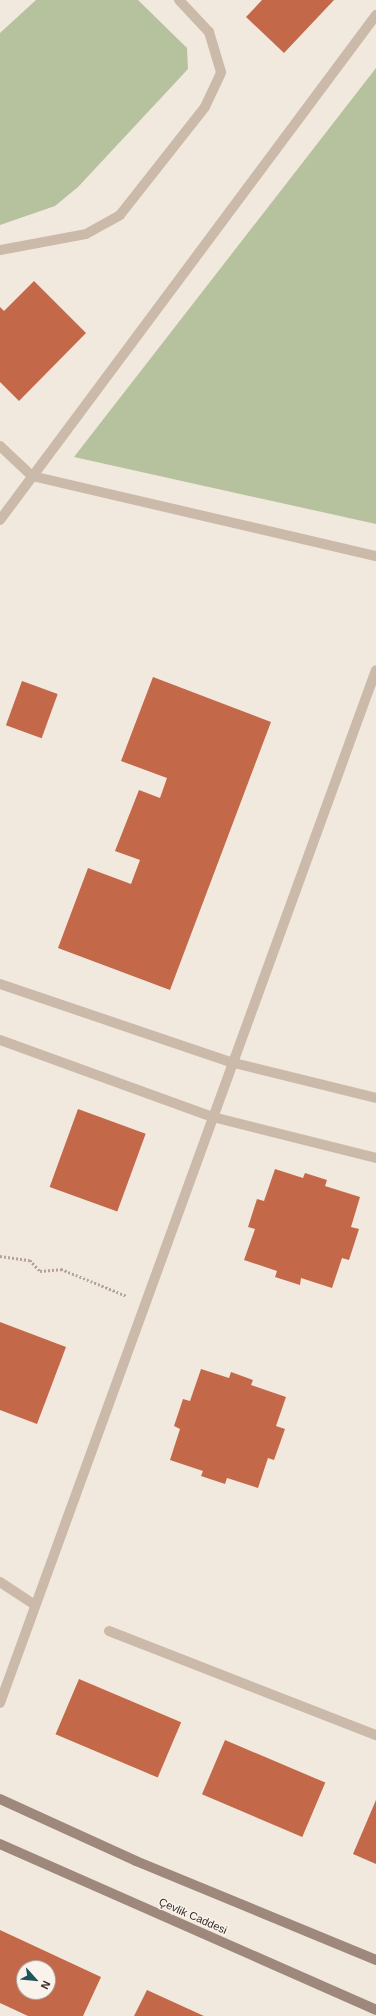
<!DOCTYPE html>
<html>
<head>
<meta charset="utf-8">
<style>
	body { margin:0 }
	#map { position:relative; width:376px; height:2016px; overflow:hidden; background:#f2e9de; font-family:Helvetica,sans-serif }
	div>[style] { position:absolute }
	.green>* { inset:0; background:#b6c19e }
	.building>* { inset:0; background:#c4684a; transform-origin:0 0 }
	.path>* { height:2.5px; margin-top:-1.25px; transform-origin:0; background:repeating-linear-gradient(90deg,#b6a394 0 2px,transparent 0 4px) }
	.lane>* { height:10px; margin:-5px; padding:0 5px; transform-origin:5px; border-radius:5px; background:#cbb9aa }
	.street>* { height:10px; margin:-5px; padding:0 5px; transform-origin:5px; border-radius:5px; background:#cbb9aa }
	.secondary>* { height:10px; margin:-5px; padding:0 5px; transform-origin:5px; border-radius:5px; background:#9e887b }
	span { translate:-50% -50%; white-space:nowrap; text-align:center; line-height:1.15; -webkit-text-stroke:3px #faf3eb; paint-order:stroke }
	.street-label { font-size:11px; color:#382e29 }
	.north { position:absolute; left:16px; top:1960px; width:40px; height:40px; box-sizing:border-box; background:#faf3eb; border:1px solid #aca49d; border-radius:50%; rotate:117deg; font-size:11px; font-weight:700; line-height:16px; text-align:center; color:#382e29 }
	.north::after { content:''; display:block; margin:auto; width:14px; height:18px; background:#1f5559; clip-path:polygon(50% 0,100% 100%,50% 72%,0 100%) }
</style>
</head>
<body>
<div id="map">
	<div class="green">
		<div style="clip-path:polygon(36px 0,138px 0,187px 48px,188px 69px,78px 187px,55px 206px,0 225px,0 33px)"></div>
		<div style="clip-path:polygon(376px 68px,376px 524px,74px 457px)"></div>
	</div>
	<div class="building">
		<div style="clip-path:polygon(262px 0,334px 0,284px 53px,246px 17px)"></div>
		<div style="clip-path:polygon(34px 281px,86px 333px,19px 401px,0 382px,0 307px,4px 311px)"></div>
		<div style="clip-path:polygon(153px 677px,271px 722px,170px 990px,58px 948px,88px 868px,131px 884px,140px 860px,115px 851px,139px 790px,160px 798px,167px 778px,121px 761px)"></div>
		<div style="left:22px;top:681px;width:38px;height:47px;rotate:20deg"></div>
		<div style="left:78px;top:1109px;width:72px;height:83px;rotate:20deg"></div>
		<div style="clip-path:polygon(275px 1169px,303px 1178px,305px 1173px,327px 1180px,325px 1186px,360px 1197px,351px 1227px,359px 1229px,349px 1260px,342px 1258px,332px 1288px,301px 1278px,300px 1285px,275px 1277px,277px 1271px,244px 1260px,255px 1229px,248px 1227px,257px 1199px,264px 1201px)"></div>
		<div style="clip-path:polygon(0 1322px,66px 1347px,37px 1424px,0 1410px)"></div>
		<div style="clip-path:polygon(201px 1369px,229px 1378px,231px 1372px,253px 1380px,251px 1385px,286px 1397px,276px 1426px,285px 1429px,274px 1460px,268px 1458px,258px 1488px,227px 1478px,225px 1484px,201px 1476px,203px 1471px,170px 1460px,180px 1429px,174px 1426px,183px 1399px,190px 1401px)"></div>
		<div style="left:79px;top:1679px;width:111px;height:60px;rotate:23deg"></div>
		<div style="left:225px;top:1740px;width:109px;height:59px;rotate:23deg"></div>
		<div style="clip-path:polygon(376px 1800px,376px 1864px,353px 1854px)"></div>
		<div style="clip-path:polygon(evenodd,0 1930px,101px 1977px,83px 2016px,28px 2016px,0 2003px,0 1930px,24px 1968px,48px 1968px,48px 1992px,24px 1992px,24px 1968px)"></div>
		<div style="clip-path:polygon(147px 1990px,204px 2016px,134px 2016px)"></div>
	</div>
	<div class="path">
		<div style="left:0;top:1256px;width:30px;rotate:8deg"></div>
		<div style="left:30px;top:1260px;width:15px;rotate:48deg"></div>
		<div style="left:40px;top:1271px;width:21px;rotate:-5deg"></div>
		<div style="left:61px;top:1269px;width:71px;rotate:22.2deg"></div>
	</div>
	<div class="lane">
		<div style="left:0;top:250px;width:87px;rotate:-10.5deg"></div>
		<div style="left:86px;top:234px;width:39px;rotate:-29deg"></div>
		<div style="left:120px;top:215px;width:137px;rotate:-51.8deg"></div>
		<div style="left:205px;top:107px;width:38px;rotate:-65deg"></div>
		<div style="left:221px;top:72px;width:42px;rotate:-106.7deg"></div>
		<div style="left:209px;top:32px;width:44px;rotate:-133.2deg"></div>
		<div style="left:0;top:1582px;width:42px;rotate:33.3deg"></div>
		<div style="left:109px;top:1631px;width:287px;rotate:21.3deg"></div>
	</div>
	<div class="street">
		<div style="left:0;top:446px;width:44px;rotate:43.2deg"></div>
		<div style="left:32px;top:476px;width:353px;rotate:13.1deg"></div>
		<div style="left:0;top:520px;width:630px;rotate:-53.33deg"></div>
		<div style="left:0;top:984px;width:247px;rotate:18.7deg"></div>
		<div style="left:234px;top:1063px;width:146px;rotate:13.8deg"></div>
		<div style="left:0;top:1040px;width:226px;rotate:19.9deg"></div>
		<div style="left:213px;top:1117px;width:168px;rotate:14.1deg"></div>
		<div style="left:0;top:1703px;width:1099px;rotate:-70deg"></div>
	</div>
	<div class="secondary">
		<div style="left:0;top:1799px;width:149px;rotate:24.5deg"></div>
		<div style="left:136px;top:1861px;width:260px;rotate:22.4deg"></div>
		<div style="left:0;top:1844px;width:411px;rotate:23.8deg"></div>
	</div>
	<div class="street-label">
		<span style="left:193px;top:1916px;rotate:24deg">Çevlik Caddesi</span>
	</div>
	<div class="north">N</div>
</div>
</body>
</html>
